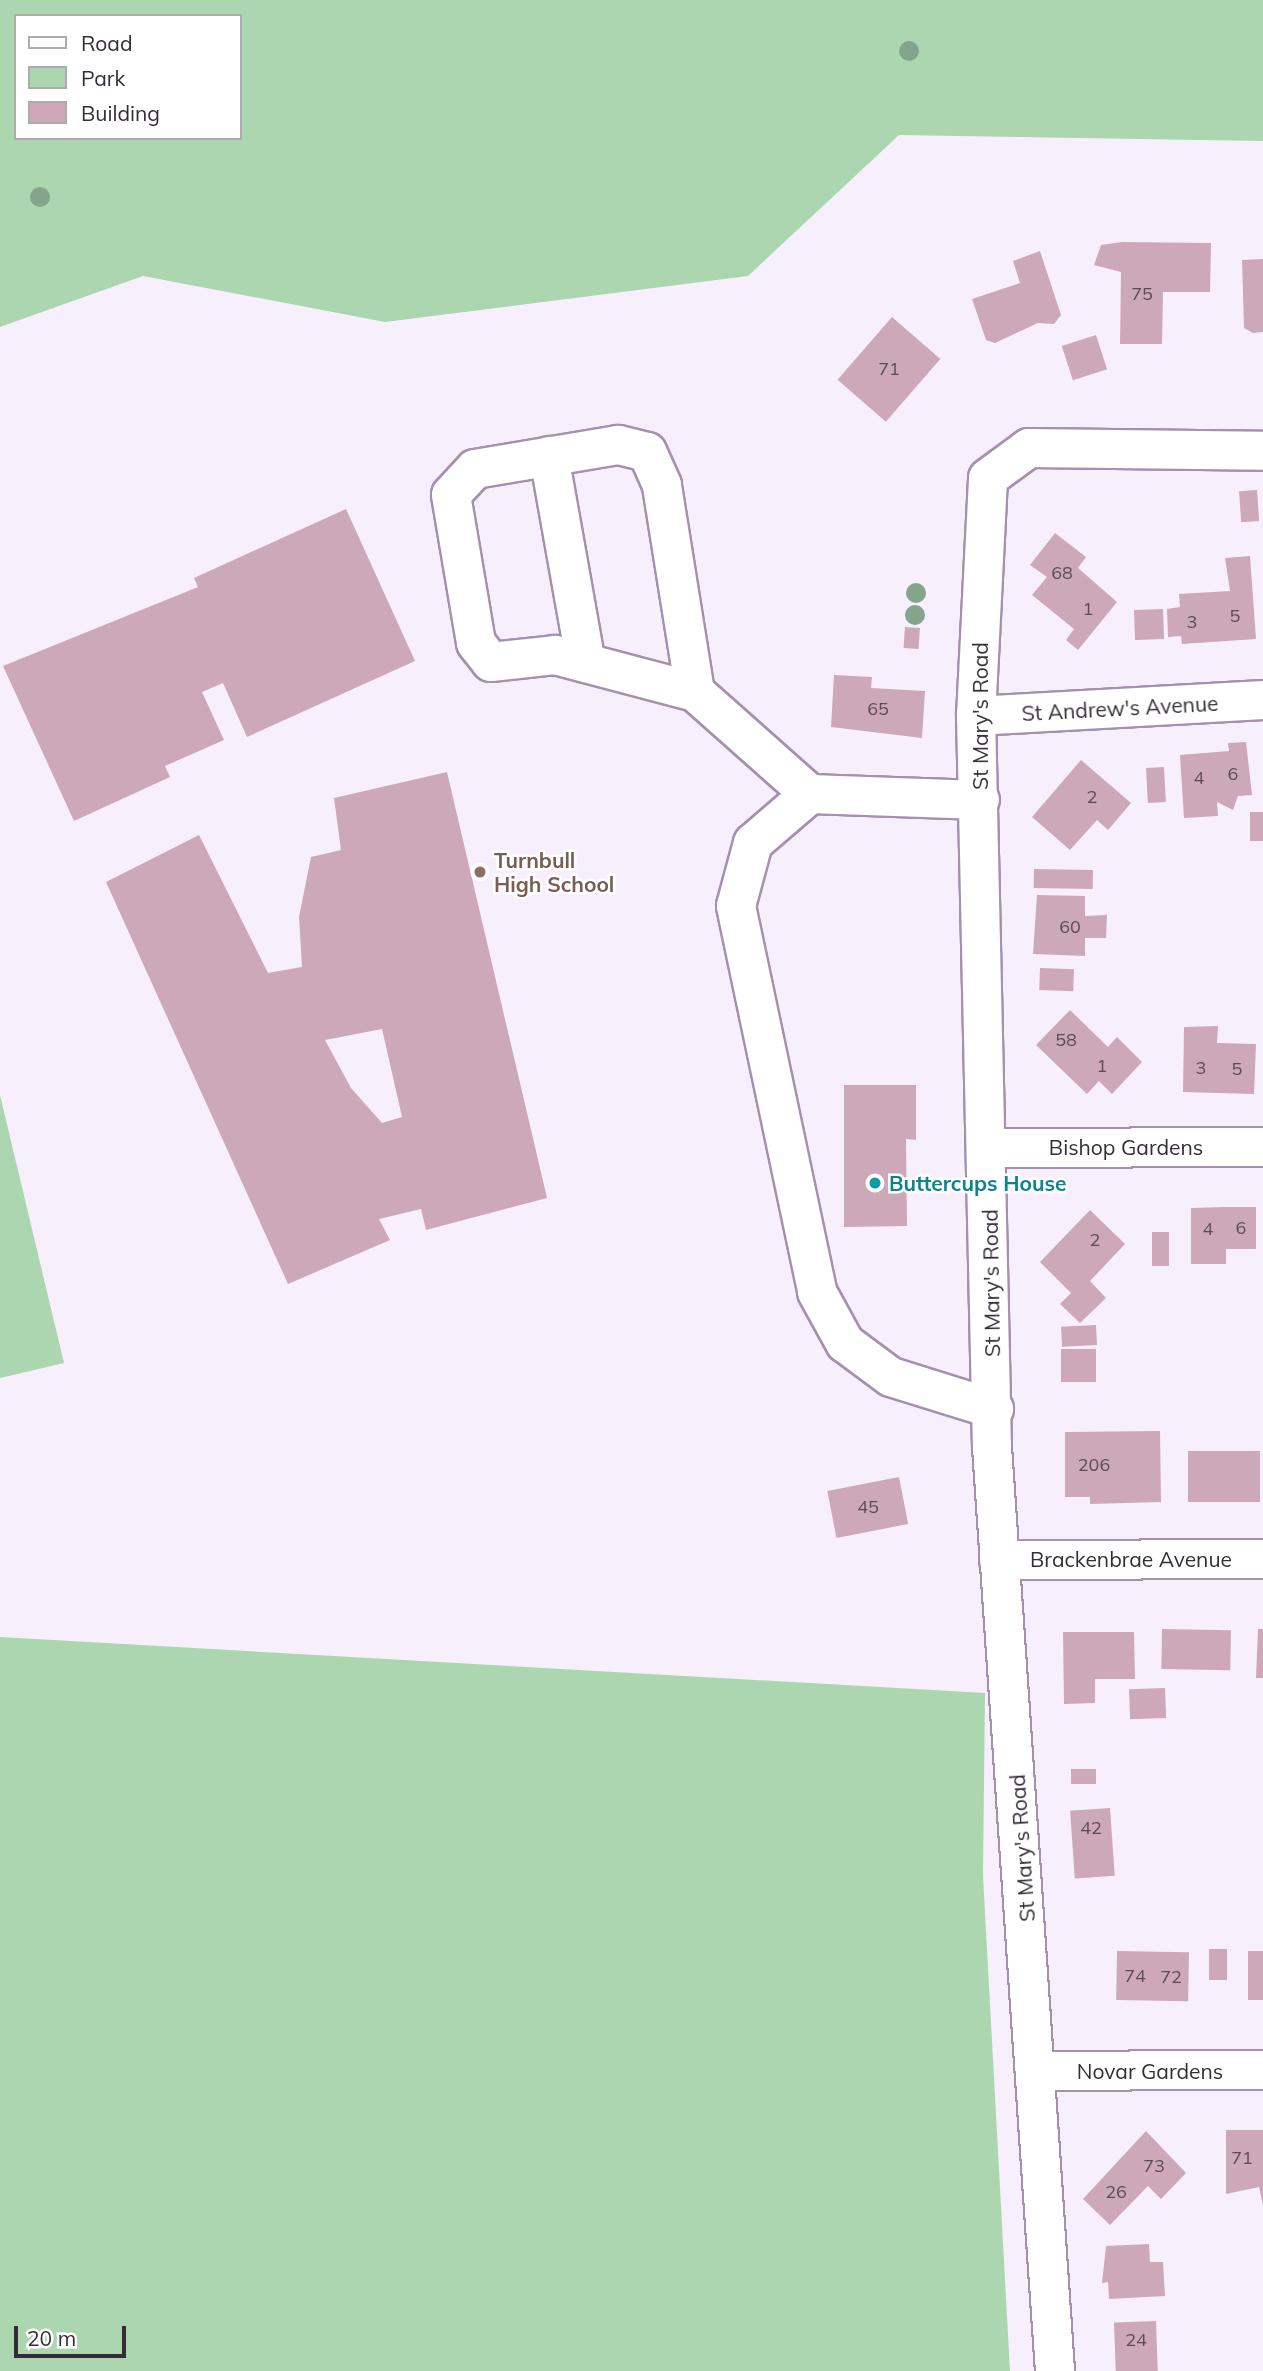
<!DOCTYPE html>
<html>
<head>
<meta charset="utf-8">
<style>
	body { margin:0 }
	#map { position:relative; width:1263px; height:2371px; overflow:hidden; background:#f8effc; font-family:Mulish,sans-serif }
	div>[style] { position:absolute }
	.green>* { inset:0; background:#acd6af }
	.building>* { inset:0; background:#cda8b9; transform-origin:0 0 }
	.roads { filter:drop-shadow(2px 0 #a590ae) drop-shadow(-2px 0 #a590ae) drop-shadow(0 2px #a590ae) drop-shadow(0 -2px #a590ae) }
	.minor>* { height:38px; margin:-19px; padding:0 19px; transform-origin:19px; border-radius:19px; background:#fff }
	.trees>* { width:20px; height:20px; margin:-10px; border-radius:50%; background:#84a48c }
	.dots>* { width:19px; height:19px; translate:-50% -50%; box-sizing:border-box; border:4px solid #fff; border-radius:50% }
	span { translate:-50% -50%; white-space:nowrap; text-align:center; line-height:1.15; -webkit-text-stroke:5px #fff; paint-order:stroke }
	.number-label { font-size:18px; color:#5b4b58 }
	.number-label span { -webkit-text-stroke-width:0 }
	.street-label { font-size:21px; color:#352c38 }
	.education-label { font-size:21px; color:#785e54; font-weight:700 }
	.left { translate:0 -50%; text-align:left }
	.culture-label { font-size:21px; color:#0d838f; font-weight:700 }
	.legend { position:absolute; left:14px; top:14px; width:228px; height:126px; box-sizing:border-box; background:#fff; border:2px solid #aeabaf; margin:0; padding:9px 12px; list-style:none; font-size:21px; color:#352c38 }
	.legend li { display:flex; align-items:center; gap:14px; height:35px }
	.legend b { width:35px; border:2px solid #aeabaf }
	.scale { position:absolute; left:14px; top:2326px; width:112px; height:32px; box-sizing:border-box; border:4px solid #352c38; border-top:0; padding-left:9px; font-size:21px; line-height:24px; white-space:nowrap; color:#352c38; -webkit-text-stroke:5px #fff; paint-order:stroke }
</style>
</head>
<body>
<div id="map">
	<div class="green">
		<div style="clip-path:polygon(evenodd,0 0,1263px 0,1263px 141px,899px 135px,748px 276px,385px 322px,143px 276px,0 327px,0 0,16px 16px,240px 16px,240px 138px,16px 138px,16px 16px)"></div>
		<div style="clip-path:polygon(0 1095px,64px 1363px,0 1378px)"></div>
		<div style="clip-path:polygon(0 1637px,985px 1693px,983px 1876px,1010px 2371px,0 2371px)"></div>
	</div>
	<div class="building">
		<div style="clip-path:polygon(1122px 242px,1211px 243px,1210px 292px,1163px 292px,1162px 344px,1120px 344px,1121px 272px,1094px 265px,1101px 245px)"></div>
		<div style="clip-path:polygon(1040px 251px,1061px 315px,1054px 324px,1038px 323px,995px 343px,986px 340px,972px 299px,1020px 283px,1013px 261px)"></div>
		<div style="clip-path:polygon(1263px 259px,1263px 332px,1253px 333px,1244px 328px,1242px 260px)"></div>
		<div style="left:892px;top:317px;width:64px;height:83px;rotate:41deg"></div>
		<div style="left:1096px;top:335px;width:36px;height:36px;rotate:72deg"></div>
		<div style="left:1257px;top:490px;width:31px;height:18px;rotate:86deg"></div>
		<div style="clip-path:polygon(346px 509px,415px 661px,247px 737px,223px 683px,202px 692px,224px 740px,165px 766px,170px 777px,74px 821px,3px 666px,198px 587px,194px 578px)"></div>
		<div style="clip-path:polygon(1055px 533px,1086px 557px,1078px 568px,1117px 602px,1078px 650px,1066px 640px,1074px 629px,1032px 595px,1047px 577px,1030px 565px)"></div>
		<div style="clip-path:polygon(1250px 556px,1256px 639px,1182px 644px,1181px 636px,1168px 637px,1167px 609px,1180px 607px,1179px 594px,1230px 591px,1225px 558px)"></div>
		<div style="left:1163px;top:609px;width:30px;height:29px;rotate:88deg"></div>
		<div style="left:905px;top:627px;width:15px;height:21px;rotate:4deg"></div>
		<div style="clip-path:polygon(834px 675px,872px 677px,871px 688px,925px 691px,922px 738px,831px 727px)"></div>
		<div style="clip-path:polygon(1246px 742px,1252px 795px,1238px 796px,1233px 810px,1217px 802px,1218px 816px,1184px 818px,1180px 755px,1229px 751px,1228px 743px)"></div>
		<div style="clip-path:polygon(1081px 760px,1131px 803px,1108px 830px,1097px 820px,1070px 850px,1032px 817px)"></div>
		<div style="left:1164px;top:767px;width:35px;height:18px;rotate:87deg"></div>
		<div style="clip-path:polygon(evenodd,447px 772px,547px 1198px,426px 1230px,421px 1209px,379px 1219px,390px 1240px,288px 1284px,106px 882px,199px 835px,268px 973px,302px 967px,299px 917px,311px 857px,341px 850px,334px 798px,447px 772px,382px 1029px,402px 1117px,382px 1123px,351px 1088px,325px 1040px,382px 1029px)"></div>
		<div style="left:1250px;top:812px;width:13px;height:29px"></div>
		<div style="left:1034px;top:869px;width:59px;height:19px;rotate:1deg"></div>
		<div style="clip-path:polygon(1037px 895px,1085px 896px,1085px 916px,1107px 915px,1106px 938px,1085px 938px,1085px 956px,1033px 954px)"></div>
		<div style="left:1040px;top:968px;width:34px;height:22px;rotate:2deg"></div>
		<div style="clip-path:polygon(1070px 1010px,1108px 1047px,1117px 1037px,1142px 1062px,1112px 1094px,1099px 1081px,1087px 1094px,1036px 1045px)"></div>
		<div style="clip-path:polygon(1218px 1026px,1217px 1043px,1256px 1044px,1254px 1094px,1183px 1092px,1184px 1027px)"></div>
		<div style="clip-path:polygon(844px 1085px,916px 1085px,916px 1140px,906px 1139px,907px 1226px,844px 1227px)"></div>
		<div style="clip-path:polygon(1225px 1207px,1256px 1207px,1256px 1249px,1226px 1249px,1226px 1264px,1191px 1264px,1191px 1208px)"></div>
		<div style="clip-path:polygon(1090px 1210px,1125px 1244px,1090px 1281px,1106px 1298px,1080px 1323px,1060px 1304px,1071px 1293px,1040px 1262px)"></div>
		<div style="left:1152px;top:1232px;width:17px;height:34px"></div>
		<div style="left:1096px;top:1325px;width:20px;height:35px;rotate:87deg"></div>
		<div style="left:1061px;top:1349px;width:35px;height:33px"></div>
		<div style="clip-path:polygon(1160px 1431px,1161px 1502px,1090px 1504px,1090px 1497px,1065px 1497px,1065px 1432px)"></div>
		<div style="left:1188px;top:1451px;width:72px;height:51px"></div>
		<div style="left:899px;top:1477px;width:48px;height:73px;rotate:79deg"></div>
		<div style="left:1162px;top:1629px;width:69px;height:40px;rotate:1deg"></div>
		<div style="clip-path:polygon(1258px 1629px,1263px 1629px,1263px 1678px,1256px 1678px)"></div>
		<div style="clip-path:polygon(1063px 1632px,1134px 1632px,1135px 1679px,1095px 1679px,1095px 1703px,1064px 1704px)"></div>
		<div style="left:1165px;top:1688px;width:30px;height:36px;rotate:88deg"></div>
		<div style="left:1071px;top:1769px;width:25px;height:15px"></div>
		<div style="left:1110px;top:1808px;width:68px;height:40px;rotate:86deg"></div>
		<div style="left:1209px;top:1949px;width:18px;height:31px"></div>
		<div style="left:1117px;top:1951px;width:72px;height:49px;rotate:1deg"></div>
		<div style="left:1248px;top:1951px;width:15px;height:49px"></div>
		<div style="clip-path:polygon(1226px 2130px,1263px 2130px,1263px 2205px,1259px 2187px,1226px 2194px)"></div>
		<div style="clip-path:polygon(1146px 2131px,1186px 2173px,1161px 2199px,1148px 2186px,1110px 2225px,1083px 2199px)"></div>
		<div style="clip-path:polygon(1149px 2244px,1150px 2262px,1163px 2262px,1165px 2296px,1109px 2299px,1108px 2282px,1102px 2283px,1106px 2246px)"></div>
		<div style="left:1156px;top:2321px;width:50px;height:42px;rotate:88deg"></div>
	</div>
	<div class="roads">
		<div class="minor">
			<div style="left:549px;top:456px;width:210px;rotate:79.9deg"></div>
			<div style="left:695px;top:692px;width:210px;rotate:-99.1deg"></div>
			<div style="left:662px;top:485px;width:36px;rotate:-114deg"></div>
			<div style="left:647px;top:452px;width:30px;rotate:-166deg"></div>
			<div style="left:618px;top:445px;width:145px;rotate:170.5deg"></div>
			<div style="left:475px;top:469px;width:35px;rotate:133deg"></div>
			<div style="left:451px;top:495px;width:150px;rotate:80.4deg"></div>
			<div style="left:476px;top:643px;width:24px;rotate:52deg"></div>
			<div style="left:491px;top:662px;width:64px;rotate:-6.2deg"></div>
			<div style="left:555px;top:655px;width:145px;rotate:14.8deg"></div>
			<div style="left:695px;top:692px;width:154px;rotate:41.6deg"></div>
			<div style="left:810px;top:794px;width:170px;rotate:2deg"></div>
			<div style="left:976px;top:716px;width:287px;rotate:-3.2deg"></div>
			<div style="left:810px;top:794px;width:75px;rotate:139.3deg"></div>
			<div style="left:753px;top:843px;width:65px;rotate:105.1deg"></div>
			<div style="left:736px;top:906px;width:394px;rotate:78.1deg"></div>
			<div style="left:817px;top:1292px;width:58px;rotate:61.2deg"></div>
			<div style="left:845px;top:1343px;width:57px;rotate:36.5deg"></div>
			<div style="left:891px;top:1377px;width:108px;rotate:17.3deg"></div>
			<div style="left:989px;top:1148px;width:274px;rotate:-0.2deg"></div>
			<div style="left:999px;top:1560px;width:264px;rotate:-0.2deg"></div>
			<div style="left:1036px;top:2071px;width:227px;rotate:-0.3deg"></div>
			<div style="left:1055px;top:2371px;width:925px;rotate:-93.9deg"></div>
			<div style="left:992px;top:1448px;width:732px;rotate:-91.25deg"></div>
			<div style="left:976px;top:716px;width:238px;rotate:-87.1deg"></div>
			<div style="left:988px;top:478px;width:51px;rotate:-36.2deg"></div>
			<div style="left:1029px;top:448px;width:234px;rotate:0.7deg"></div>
		</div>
	</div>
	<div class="trees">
		<div style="left:909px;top:51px"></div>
		<div style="left:40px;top:197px"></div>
		<div style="left:916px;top:593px"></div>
		<div style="left:915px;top:615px"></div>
	</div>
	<div class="dots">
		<div style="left:480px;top:872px;background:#8d6e63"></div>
		<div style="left:875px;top:1183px;background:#0f9aa8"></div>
	</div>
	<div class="number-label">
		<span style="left:1142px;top:294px">75</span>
		<span style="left:889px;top:369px">71</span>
		<span style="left:1062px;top:573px">68</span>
		<span style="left:1088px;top:609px">1</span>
		<span style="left:1235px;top:616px">5</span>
		<span style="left:1192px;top:622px">3</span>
		<span style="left:878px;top:709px">65</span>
		<span style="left:1233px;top:774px">6</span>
		<span style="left:1199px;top:778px">4</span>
		<span style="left:1092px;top:797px">2</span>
		<span style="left:1070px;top:927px">60</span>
		<span style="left:1066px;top:1040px">58</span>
		<span style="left:1102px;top:1066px">1</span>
		<span style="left:1201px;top:1068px">3</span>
		<span style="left:1237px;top:1069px">5</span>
		<span style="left:1241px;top:1228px">6</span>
		<span style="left:1208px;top:1229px">4</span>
		<span style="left:1095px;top:1240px">2</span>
		<span style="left:1094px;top:1465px">206</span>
		<span style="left:868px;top:1507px">45</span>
		<span style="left:1091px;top:1828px">42</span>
		<span style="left:1135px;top:1976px">74</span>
		<span style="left:1171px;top:1977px">72</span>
		<span style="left:1242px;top:2158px">71</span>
		<span style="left:1154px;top:2166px">73</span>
		<span style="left:1116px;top:2192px">26</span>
		<span style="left:1136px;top:2340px">24</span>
	</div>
	<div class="street-label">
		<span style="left:1120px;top:708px;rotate:-3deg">St Andrew's Avenue</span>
		<span style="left:980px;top:716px;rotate:-90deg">St Mary's Road</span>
		<span style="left:1126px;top:1147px">Bishop Gardens</span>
		<span style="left:991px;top:1283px;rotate:-91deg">St Mary's Road</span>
		<span style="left:1131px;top:1559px">Brackenbrae Avenue</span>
		<span style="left:1022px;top:1848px;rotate:-94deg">St Mary's Road</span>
		<span style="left:1150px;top:2071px">Novar Gardens</span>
	</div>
	<div class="education-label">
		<span class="left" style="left:494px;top:872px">Turnbull<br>High School</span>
	</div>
	<div class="culture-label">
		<span class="left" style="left:889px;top:1183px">Buttercups House</span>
	</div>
	<ul class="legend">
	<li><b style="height:9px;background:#fff"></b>Road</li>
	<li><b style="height:19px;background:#acd6af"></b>Park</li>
	<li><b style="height:19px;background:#cda8b9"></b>Building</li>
	</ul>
	<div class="scale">20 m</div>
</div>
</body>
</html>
